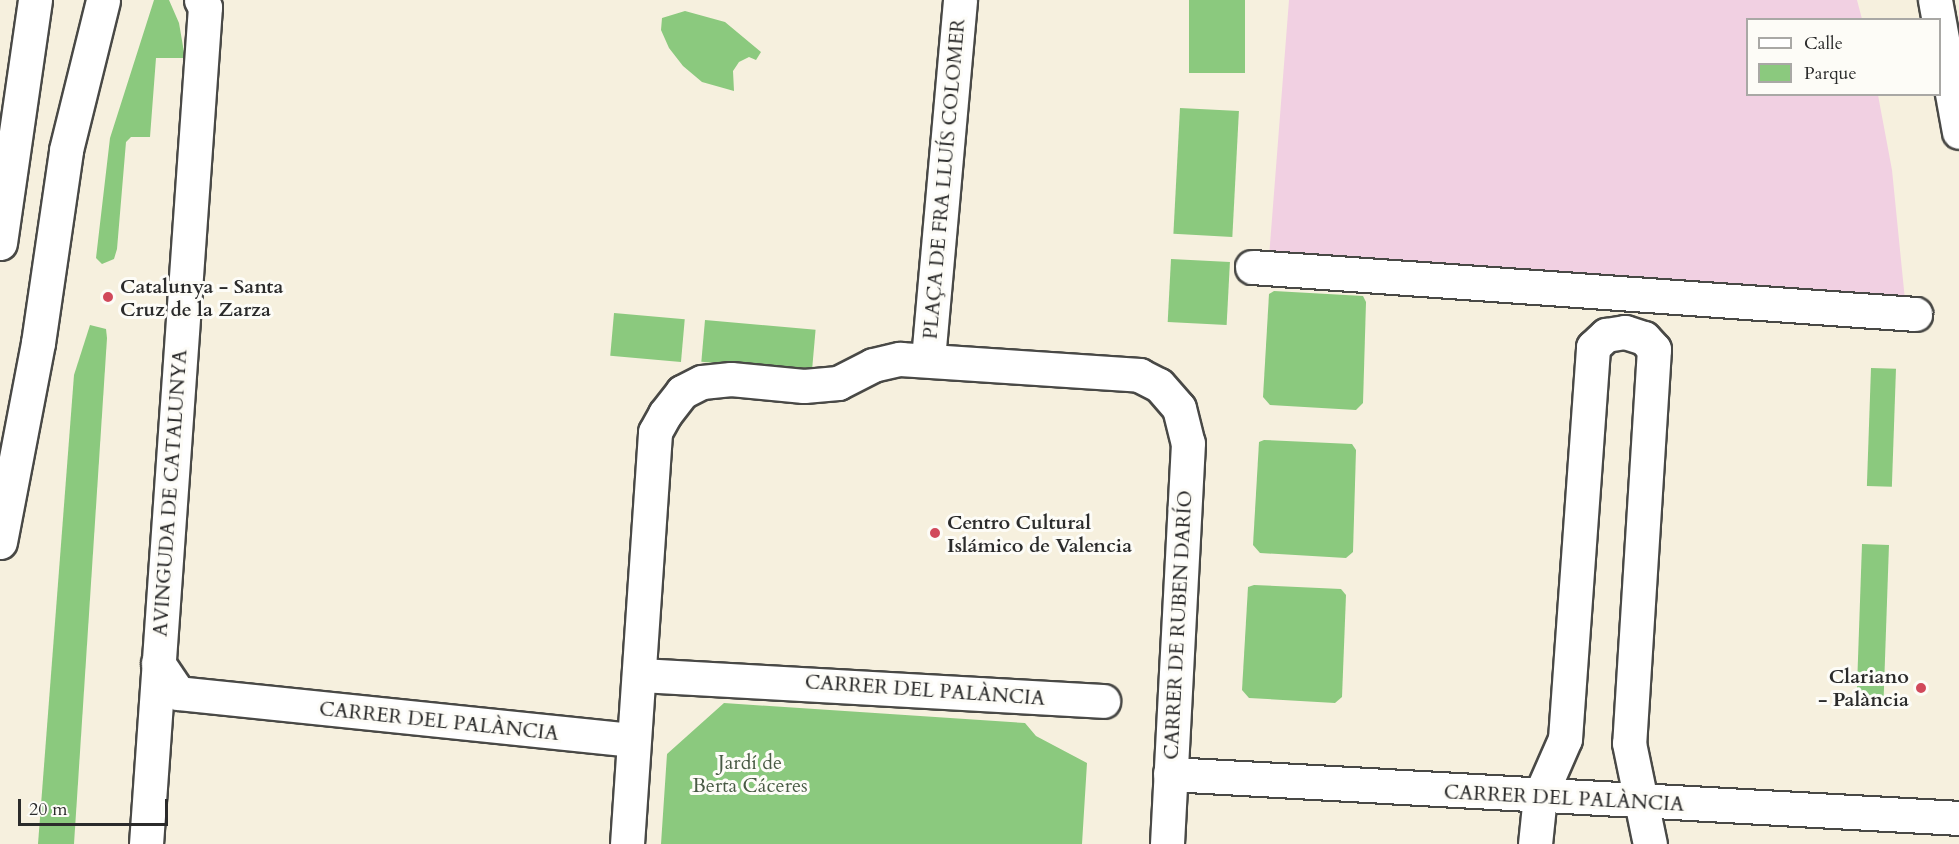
<!DOCTYPE html>
<html>
<head>
<meta charset="utf-8">
<style>
	body { margin:0 }
	#map { position:relative; width:1959px; height:844px; overflow:hidden; background:#f6f0de; font-family:Cardo,serif }
	div>[style] { position:absolute }
	.built>* { inset:0; background:#f1d0e2 }
	.green>* { inset:0; background:#8bc97e; transform-origin:0 0 }
	.roads { filter:drop-shadow(2px 0 #494946) drop-shadow(-2px 0 #494946) drop-shadow(0 2px #494946) drop-shadow(0 -2px #494946) }
	.street>* { height:33px; margin:-16.5px; padding:0 16.5px; transform-origin:16.5px; border-radius:16.5px; background:#fff }
	.primary>* { height:33px; margin:-16.5px; padding:0 16.5px; transform-origin:16.5px; border-radius:16.5px; background:#fff }
	.dots>* { width:16px; height:16px; translate:-50% -50%; box-sizing:border-box; border:3px solid #fdfcf7; border-radius:50% }
	span { translate:-50% -50%; white-space:nowrap; text-align:center; line-height:1.15; -webkit-text-stroke:6px #fdfcf7; paint-order:stroke }
	.street-label { font-size:20px; color:#2b2b2b }
	.poi-label { font-size:20px; color:#2b2b2b; font-weight:700 }
	.left { translate:0 -50%; text-align:left }
	.right { translate:-100% -50%; text-align:right }
	.park-label { font-size:20px; color:#485a44 }
	.legend { position:absolute; left:1746px; top:18px; width:195px; height:78px; box-sizing:border-box; background:#fdfcf7; border:2px solid #a9a8a5; margin:0; padding:8px 10px; list-style:none; font-size:18px; color:#2b2b2b }
	.legend li { display:flex; align-items:center; gap:12px; height:30px }
	.legend b { width:30px; border:2px solid #a9a8a5 }
	.scale { position:absolute; left:18px; top:799px; width:150px; height:27px; box-sizing:border-box; border:3px solid #2b2b2b; border-top:0; padding-left:8px; font-size:18px; line-height:21px; white-space:nowrap; color:#2b2b2b; -webkit-text-stroke:4px #fdfcf7; paint-order:stroke }
</style>
</head>
<body>
<div id="map">
	<div class="built">
		<div style="clip-path:polygon(1289px 0,1857px 0,1862px 19px,1748px 20px,1748px 94px,1878px 95px,1892px 170px,1905px 300px,1269px 257px)"></div>
	</div>
	<div class="green">
		<div style="clip-path:polygon(154px 0,169px 0,179px 23px,185px 58px,156px 58px,150px 137px,131px 137px,126px 142px,117px 249px,114px 259px,102px 264px,96px 258px,110px 138px)"></div>
		<div style="left:1189px;top:0;width:56px;height:73px"></div>
		<div style="clip-path:polygon(685px 11px,725px 22px,761px 52px,756px 60px,749px 57px,739px 62px,733px 71px,734px 91px,702px 82px,683px 66px,669px 48px,661px 30px,662px 18px)"></div>
		<div style="left:1180px;top:108px;width:59px;height:126px;rotate:3deg"></div>
		<div style="left:1171px;top:259px;width:59px;height:63px;rotate:3deg"></div>
		<div style="clip-path:polygon(1274px 291px,1363px 296px,1366px 302px,1363px 403px,1356px 410px,1270px 405px,1263px 397px,1269px 294px)"></div>
		<div style="left:614px;top:313px;width:71px;height:43px;rotate:5deg"></div>
		<div style="left:705px;top:320px;width:111px;height:42px;rotate:5deg"></div>
		<div style="clip-path:polygon(90px 325px,106px 329px,107px 338px,74px 844px,38px 844px,74px 375px)"></div>
		<div style="left:1871px;top:368px;width:25px;height:118px;rotate:2deg"></div>
		<div style="clip-path:polygon(1264px 440px,1352px 444px,1356px 450px,1353px 552px,1346px 558px,1260px 553px,1253px 545px,1259px 442px)"></div>
		<div style="left:1862px;top:544px;width:27px;height:161px;rotate:2deg"></div>
		<div style="clip-path:polygon(1254px 585px,1341px 589px,1346px 595px,1342px 697px,1335px 703px,1249px 698px,1242px 690px,1248px 587px)"></div>
		<div style="clip-path:polygon(724px 703px,1025px 723px,1036px 736px,1087px 763px,1082px 844px,661px 844px,667px 754px)"></div>
	</div>
	<div class="roads">
		<div class="street">
			<div style="left:1252px;top:267px;width:665px;rotate:4.05deg"></div>
			<div style="left:928px;top:359px;width:360px;rotate:-84.9deg"></div>
			<div style="left:158px;top:663px;width:36px;rotate:56deg"></div>
			<div style="left:178px;top:693px;width:456px;rotate:5.9deg"></div>
			<div style="left:639px;top:675px;width:465px;rotate:3.2deg"></div>
			<div style="left:1170px;top:774px;width:790px;rotate:3.19deg"></div>
			<div style="left:146px;top:844px;width:839px;rotate:-85.97deg"></div>
			<div style="left:205px;top:7px;width:8px;rotate:-120deg"></div>
			<div style="left:627px;top:844px;width:413px;rotate:-86.1deg"></div>
			<div style="left:655px;top:432px;width:21px;rotate:-61deg"></div>
			<div style="left:665px;top:414px;width:28px;rotate:-52deg"></div>
			<div style="left:682px;top:392px;width:22px;rotate:-27deg"></div>
			<div style="left:702px;top:382px;width:29px;rotate:-6deg"></div>
			<div style="left:731px;top:379px;width:73px;rotate:5.5deg"></div>
			<div style="left:804px;top:386px;width:34px;rotate:-5deg"></div>
			<div style="left:838px;top:383px;width:39px;rotate:-27deg"></div>
			<div style="left:873px;top:365px;width:28px;rotate:-13deg"></div>
			<div style="left:900px;top:359px;width:240px;rotate:3.8deg"></div>
			<div style="left:1139px;top:375px;width:22px;rotate:27deg"></div>
			<div style="left:1159px;top:385px;width:30px;rotate:49deg"></div>
			<div style="left:1179px;top:408px;width:36px;rotate:76deg"></div>
			<div style="left:1188px;top:443px;width:402px;rotate:93deg"></div>
			<div style="left:1535px;top:844px;width:48px;rotate:-84.1deg"></div>
			<div style="left:1540px;top:796px;width:62px;rotate:-66.3deg"></div>
			<div style="left:1565px;top:739px;width:393px;rotate:-85.9deg"></div>
			<div style="left:1593px;top:347px;width:18px;rotate:-43deg"></div>
			<div style="left:1606px;top:335px;width:19px;rotate:-9deg"></div>
			<div style="left:1625px;top:332px;width:20px;rotate:18deg"></div>
			<div style="left:1644px;top:338px;width:15px;rotate:48deg"></div>
			<div style="left:1654px;top:349px;width:395px;rotate:93.6deg"></div>
			<div style="left:1629px;top:743px;width:103px;rotate:78.3deg"></div>
		</div>
		<div class="primary">
			<div style="left:1935px;top:0;width:134px;rotate:79.7deg"></div>
			<div style="left:0;top:243px;width:246px;rotate:-81.8deg"></div>
			<div style="left:0;top:542px;width:203px;rotate:-79.2deg"></div>
			<div style="left:38px;top:343px;width:195px;rotate:-81.7deg"></div>
			<div style="left:66px;top:150px;width:154px;rotate:-76.1deg"></div>
		</div>
	</div>
	<div class="dots">
		<div style="left:108px;top:297px;background:#d1495b"></div>
		<div style="left:935px;top:533px;background:#d1495b"></div>
		<div style="left:1921px;top:688px;background:#d1495b"></div>
	</div>
	<div class="street-label">
		<span style="left:944px;top:179px;rotate:-85deg">PLAÇA DE FRA LLUÍS COLOMER</span>
		<span style="left:170px;top:493px;rotate:-86deg">AVINGUDA DE CATALUNYA</span>
		<span style="left:1178px;top:625px;rotate:-87deg">CARRER DE RUBEN DARÍO</span>
		<span style="left:925px;top:690px;rotate:4deg">CARRER DEL PALÀNCIA</span>
		<span style="left:439px;top:721px;rotate:6deg">CARRER DEL PALÀNCIA</span>
		<span style="left:1564px;top:798px;rotate:3deg">CARRER DEL PALÀNCIA</span>
	</div>
	<div class="poi-label">
		<span class="left" style="left:120px;top:298px">Catalunya - Santa<br>Cruz de la Zarza</span>
		<span class="left" style="left:947px;top:534px">Centro Cultural<br>Islámico de Valencia</span>
		<span class="right" style="left:1909px;top:688px">Clariano<br>- Palància</span>
	</div>
	<div class="park-label">
		<span style="left:750px;top:774px">Jardí de<br>Berta Cáceres</span>
	</div>
	<ul class="legend">
	<li><b style="height:8px;background:#fff"></b>Calle</li>
	<li><b style="height:16px;background:#8bc97e"></b>Parque</li>
	</ul>
	<div class="scale">20 m</div>
</div>
</body>
</html>
